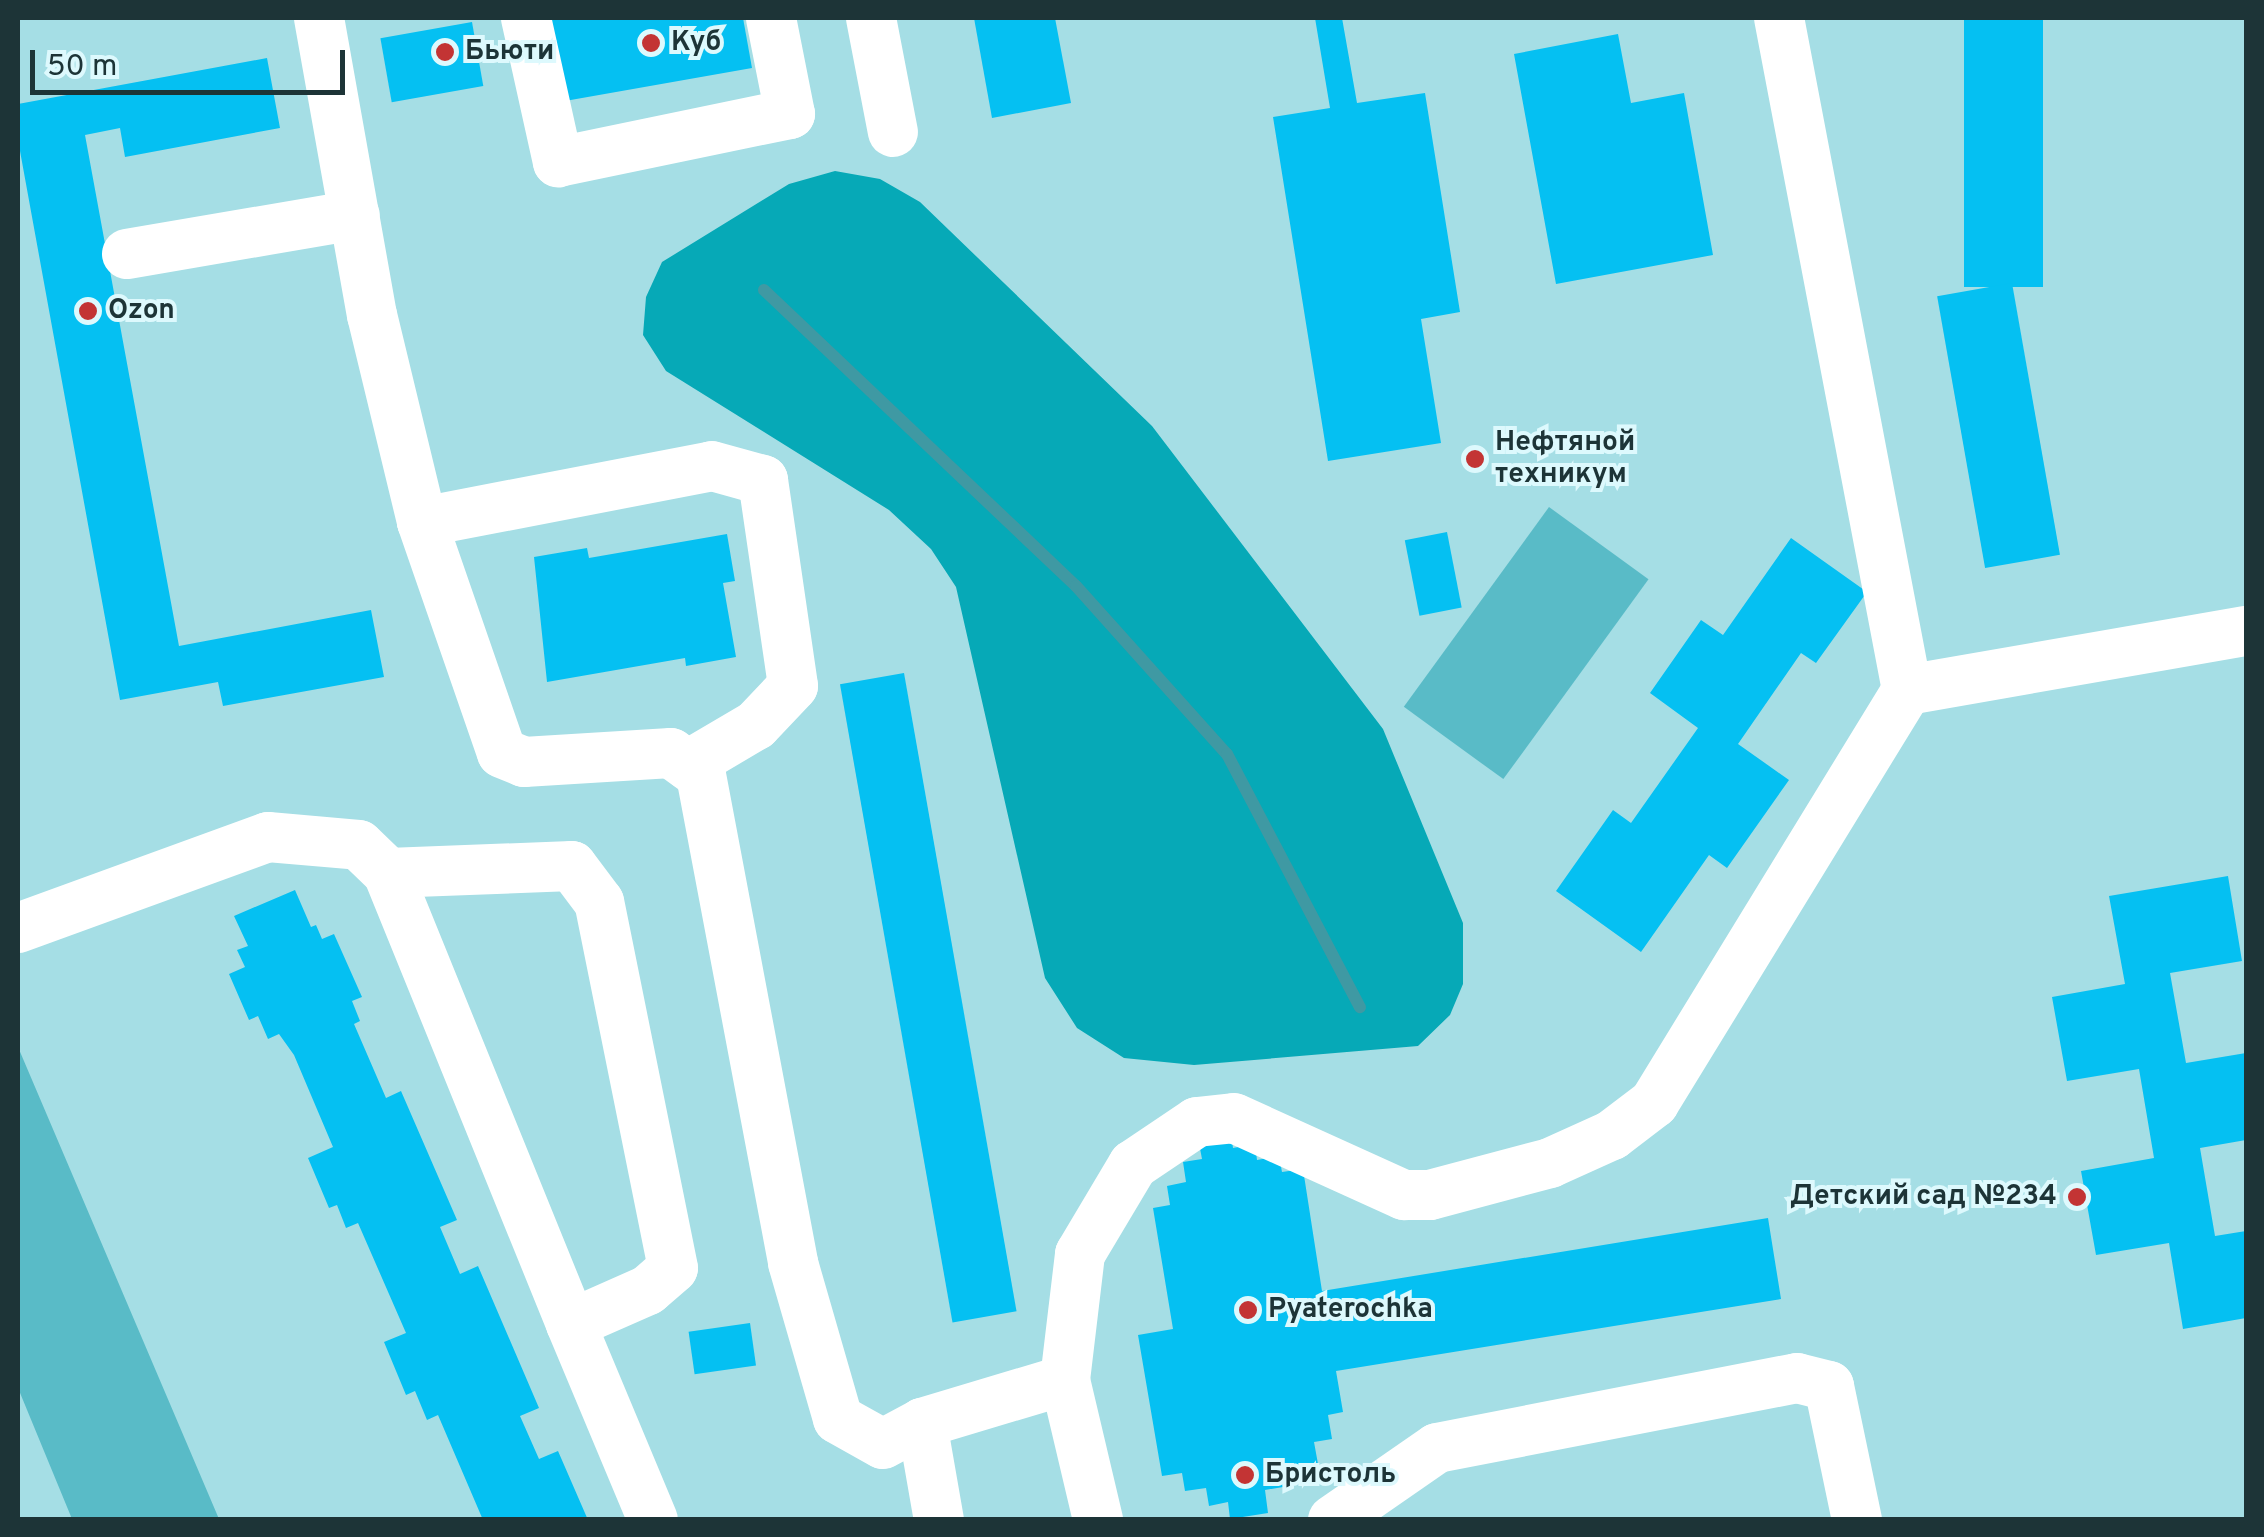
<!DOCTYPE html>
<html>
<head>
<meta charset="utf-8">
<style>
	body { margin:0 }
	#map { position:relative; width:2264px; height:1537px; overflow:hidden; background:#a5dee5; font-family:Overpass,sans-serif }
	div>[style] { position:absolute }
	.green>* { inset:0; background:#59bbc7; transform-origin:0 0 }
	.forest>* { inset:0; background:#06a9b7 }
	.stream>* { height:12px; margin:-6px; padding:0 6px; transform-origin:6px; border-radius:6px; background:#3f99a3 }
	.building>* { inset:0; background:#05c0f2; transform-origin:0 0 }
	.minor>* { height:50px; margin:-25px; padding:0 25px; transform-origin:25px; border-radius:25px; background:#fff }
	.dots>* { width:28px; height:28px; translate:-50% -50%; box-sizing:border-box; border:5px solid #ddf9fd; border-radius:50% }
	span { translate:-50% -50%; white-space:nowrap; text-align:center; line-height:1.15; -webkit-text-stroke:8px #ddf9fd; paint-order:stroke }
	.poi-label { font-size:28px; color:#1d3437; font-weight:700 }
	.left { translate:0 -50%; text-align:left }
	.right { translate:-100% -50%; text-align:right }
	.frame { position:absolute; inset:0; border:20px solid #1d3437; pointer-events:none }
	.scale { position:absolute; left:30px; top:50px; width:315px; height:45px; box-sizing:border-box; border:5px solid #1d3437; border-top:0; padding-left:12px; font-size:30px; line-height:35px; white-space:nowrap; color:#1d3437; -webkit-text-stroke:8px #ddf9fd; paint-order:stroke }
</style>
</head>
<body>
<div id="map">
	<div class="green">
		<div style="left:1549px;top:507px;width:123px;height:247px;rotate:36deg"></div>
		<div style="clip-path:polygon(18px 1047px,219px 1519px,220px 1519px,72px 1519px,18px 1388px)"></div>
	</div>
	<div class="forest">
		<div style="clip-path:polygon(835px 171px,880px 179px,920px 202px,1152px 426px,1383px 729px,1463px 923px,1463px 984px,1450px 1015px,1418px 1046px,1194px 1065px,1124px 1058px,1077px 1028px,1045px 978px,956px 587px,931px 549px,889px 510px,666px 371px,643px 335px,646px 297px,662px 262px,789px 184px)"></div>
	</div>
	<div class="stream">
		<div style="left:764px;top:290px;width:430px;rotate:43.5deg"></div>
		<div style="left:1076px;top:586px;width:226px;rotate:48.1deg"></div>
		<div style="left:1227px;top:754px;width:286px;rotate:62.3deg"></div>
	</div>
	<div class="building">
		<div style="clip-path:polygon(550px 18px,743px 18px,752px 68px,565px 101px)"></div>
		<div style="clip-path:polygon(974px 18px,1055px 18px,1071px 103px,992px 118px)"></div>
		<div style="clip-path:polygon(1315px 18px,1342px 18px,1357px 103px,1425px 93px,1460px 312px,1421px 319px,1441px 443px,1328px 461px,1273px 117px,1330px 108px)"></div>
		<div style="left:1964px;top:18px;width:79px;height:269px"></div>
		<div style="left:472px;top:22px;width:65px;height:93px;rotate:80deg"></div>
		<div style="clip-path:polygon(1618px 34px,1631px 103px,1684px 93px,1713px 255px,1556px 284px,1514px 54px)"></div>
		<div style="clip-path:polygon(267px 58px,280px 128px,125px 157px,120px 128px,85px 135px,179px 646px,371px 610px,384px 677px,223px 706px,218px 682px,120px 700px,18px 140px,18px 104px)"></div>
		<div style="left:2012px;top:283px;width:276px;height:76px;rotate:80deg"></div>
		<div style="left:1447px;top:532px;width:77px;height:43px;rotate:79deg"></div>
		<div style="clip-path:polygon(727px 534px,735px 581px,723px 583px,736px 657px,686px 666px,685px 658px,547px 682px,534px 557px,587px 548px,589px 558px)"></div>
		<div style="clip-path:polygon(1791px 538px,1867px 592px,1816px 663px,1801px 653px,1738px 744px,1789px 780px,1727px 868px,1709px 855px,1641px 952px,1556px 891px,1613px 810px,1631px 823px,1698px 728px,1650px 693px,1701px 620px,1723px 635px)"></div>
		<div style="left:904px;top:673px;width:648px;height:65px;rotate:80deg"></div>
		<div style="clip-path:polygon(2228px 876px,2242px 961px,2170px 973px,2186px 1063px,2246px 1053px,2246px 1140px,2200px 1148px,2215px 1236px,2246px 1231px,2246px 1318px,2183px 1329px,2169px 1243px,2096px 1255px,2081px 1171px,2154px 1158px,2139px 1069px,2067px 1081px,2052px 997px,2125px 984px,2109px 896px)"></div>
		<div style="clip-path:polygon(295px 890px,311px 927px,316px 925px,322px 939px,334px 934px,362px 997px,352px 1001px,360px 1021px,354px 1024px,386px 1098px,401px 1091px,457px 1220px,440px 1227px,460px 1274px,478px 1266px,539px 1408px,520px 1416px,539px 1459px,558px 1451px,588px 1520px,483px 1520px,438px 1415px,427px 1420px,415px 1391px,406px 1395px,384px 1342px,406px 1333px,358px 1223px,346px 1228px,337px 1205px,329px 1208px,308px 1158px,333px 1147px,294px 1055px,279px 1034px,268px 1039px,258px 1016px,249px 1020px,229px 974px,245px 967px,237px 950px,248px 946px,234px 916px)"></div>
		<div style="clip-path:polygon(1231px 1133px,1233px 1148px,1255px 1144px,1257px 1160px,1279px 1156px,1282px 1172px,1303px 1169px,1322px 1291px,1768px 1218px,1781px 1299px,1336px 1371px,1343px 1412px,1328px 1415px,1332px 1439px,1314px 1442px,1318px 1464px,1280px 1471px,1283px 1487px,1265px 1490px,1268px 1513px,1230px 1519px,1228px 1502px,1209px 1506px,1206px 1488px,1185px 1491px,1182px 1473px,1162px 1476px,1138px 1335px,1173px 1329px,1153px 1208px,1170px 1205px,1167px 1186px,1186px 1182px,1183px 1162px,1202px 1159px,1198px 1138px)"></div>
		<div style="left:750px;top:1323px;width:43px;height:62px;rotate:82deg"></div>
	</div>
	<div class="minor">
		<div style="left:319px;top:18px;width:302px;rotate:79.9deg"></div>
		<div style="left:372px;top:315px;width:213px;rotate:76.4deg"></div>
		<div style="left:422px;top:522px;width:244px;rotate:70.9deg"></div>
		<div style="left:502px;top:753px;width:24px;rotate:22deg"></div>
		<div style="left:524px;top:762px;width:147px;rotate:-3.5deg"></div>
		<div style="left:671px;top:753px;width:37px;rotate:36deg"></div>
		<div style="left:701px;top:775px;width:497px;rotate:79.3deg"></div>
		<div style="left:793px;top:1263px;width:162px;rotate:73.9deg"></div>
		<div style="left:838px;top:1419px;width:51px;rotate:29.1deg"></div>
		<div style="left:883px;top:1444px;width:44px;rotate:-28.3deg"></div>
		<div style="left:922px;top:1423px;width:98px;rotate:80.1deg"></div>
		<div style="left:526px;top:18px;width:148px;rotate:77.5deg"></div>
		<div style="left:558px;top:162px;width:237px;rotate:-11.7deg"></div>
		<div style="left:790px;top:114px;width:98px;rotate:-101.2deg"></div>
		<div style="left:871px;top:18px;width:116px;rotate:79.1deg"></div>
		<div style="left:127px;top:254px;width:231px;rotate:-9.7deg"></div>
		<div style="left:422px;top:522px;width:295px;rotate:-10.9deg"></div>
		<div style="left:712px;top:466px;width:53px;rotate:15.4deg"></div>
		<div style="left:763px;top:480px;width:208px;rotate:81.7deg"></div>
		<div style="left:793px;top:686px;width:54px;rotate:133.5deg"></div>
		<div style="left:756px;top:725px;width:79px;rotate:149.5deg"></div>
		<div style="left:1907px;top:690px;width:344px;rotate:-9.9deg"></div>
		<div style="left:18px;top:928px;width:266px;rotate:-20deg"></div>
		<div style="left:268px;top:837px;width:91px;rotate:5deg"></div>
		<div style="left:359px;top:845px;width:40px;rotate:44deg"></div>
		<div style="left:388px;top:873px;width:487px;rotate:67.9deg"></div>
		<div style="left:571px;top:1324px;width:84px;rotate:-23.8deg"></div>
		<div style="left:648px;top:1290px;width:33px;rotate:-41deg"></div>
		<div style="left:673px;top:1268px;width:373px;rotate:-101.4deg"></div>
		<div style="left:599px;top:902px;width:45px;rotate:-126.9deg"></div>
		<div style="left:572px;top:866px;width:184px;rotate:177.8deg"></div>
		<div style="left:571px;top:1324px;width:212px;rotate:67.3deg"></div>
		<div style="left:1065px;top:1380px;width:144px;rotate:76.7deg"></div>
		<div style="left:922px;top:1423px;width:149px;rotate:-16.7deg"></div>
		<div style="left:1065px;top:1380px;width:127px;rotate:-83.2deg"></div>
		<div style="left:1080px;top:1254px;width:104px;rotate:-59.2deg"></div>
		<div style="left:1133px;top:1165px;width:77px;rotate:-33.9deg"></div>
		<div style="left:1197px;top:1122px;width:37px;rotate:-6deg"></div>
		<div style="left:1234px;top:1118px;width:187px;rotate:24.4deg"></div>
		<div style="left:1404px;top:1195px;width:26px"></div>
		<div style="left:1430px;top:1195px;width:124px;rotate:-14.9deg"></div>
		<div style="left:1550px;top:1163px;width:68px;rotate:-24.3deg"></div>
		<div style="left:1612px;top:1135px;width:53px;rotate:-37.3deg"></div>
		<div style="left:1654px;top:1103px;width:484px;rotate:-58.5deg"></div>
		<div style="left:1907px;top:690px;width:684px;rotate:-100.78deg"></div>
		<div style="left:1333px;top:1520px;width:126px;rotate:-34.7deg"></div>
		<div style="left:1437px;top:1448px;width:367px;rotate:-11deg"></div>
		<div style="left:1797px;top:1378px;width:33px;rotate:14deg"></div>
		<div style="left:1829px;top:1386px;width:137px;rotate:78.2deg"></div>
	</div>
	<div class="dots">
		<div style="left:651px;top:43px;background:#c33434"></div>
		<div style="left:445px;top:52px;background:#c33434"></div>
		<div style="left:88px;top:311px;background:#c33434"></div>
		<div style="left:1475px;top:459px;background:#c33434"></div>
		<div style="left:2077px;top:1197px;background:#c33434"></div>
		<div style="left:1248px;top:1310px;background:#c33434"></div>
		<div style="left:1245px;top:1475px;background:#c33434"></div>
	</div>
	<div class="poi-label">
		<span class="left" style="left:671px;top:43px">Куб</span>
		<span class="left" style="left:465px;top:52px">Бьюти</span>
		<span class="left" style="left:108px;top:311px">Ozon</span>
		<span class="left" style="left:1495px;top:459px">Нефтяной<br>техникум</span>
		<span class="right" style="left:2057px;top:1197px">Детский сад №234</span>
		<span class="left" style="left:1268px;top:1310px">Pyaterochka</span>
		<span class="left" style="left:1265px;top:1475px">Бристоль</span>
	</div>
	<div class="frame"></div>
	<div class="scale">50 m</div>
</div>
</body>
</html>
